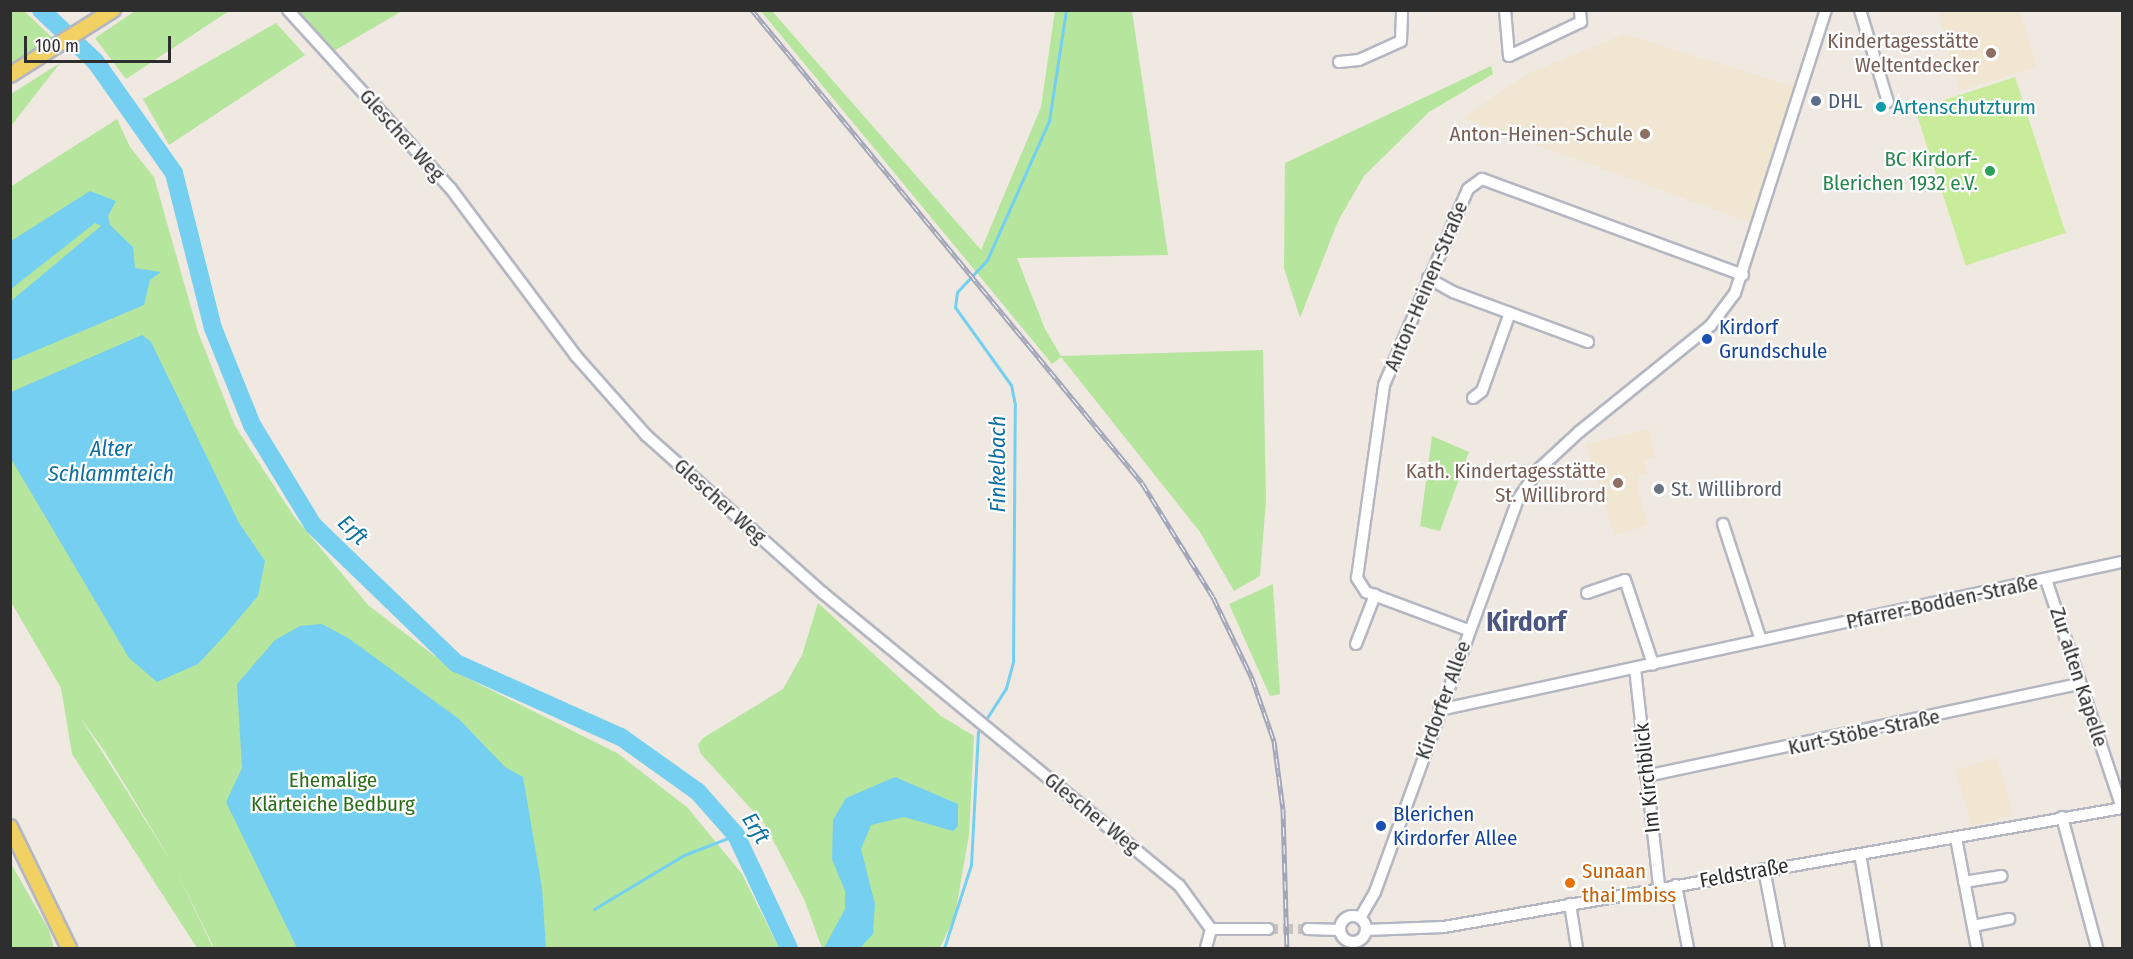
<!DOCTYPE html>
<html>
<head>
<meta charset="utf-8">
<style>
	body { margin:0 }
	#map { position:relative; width:2133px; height:959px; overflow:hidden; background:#efe9e1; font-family:"Fira Sans Condensed",sans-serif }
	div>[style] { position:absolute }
	.education>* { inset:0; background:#f0e6d1; transform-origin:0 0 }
	.green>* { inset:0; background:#b6e59e }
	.pitch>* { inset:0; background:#c9ec9a; transform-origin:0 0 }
	.water>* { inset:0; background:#75cff0 }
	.stream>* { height:3px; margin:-1.5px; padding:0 1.5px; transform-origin:1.5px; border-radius:1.5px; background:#75cff0 }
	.river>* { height:18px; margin:-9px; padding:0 9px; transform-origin:9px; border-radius:9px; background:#75cff0 }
	.minor-tunnel>* { height:10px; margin-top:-5px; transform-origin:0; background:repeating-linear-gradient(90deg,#c8c4bd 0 10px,transparent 0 15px) }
	.roads { filter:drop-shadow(2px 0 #b4b7c1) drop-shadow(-2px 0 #b4b7c1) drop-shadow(0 2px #b4b7c1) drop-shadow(0 -2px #b4b7c1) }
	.minor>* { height:10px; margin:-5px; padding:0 5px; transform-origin:5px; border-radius:5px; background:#fff }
	.minor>.ring { margin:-5px; padding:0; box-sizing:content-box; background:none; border:10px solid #fff; border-radius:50% }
	.major>* { height:14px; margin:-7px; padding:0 7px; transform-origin:7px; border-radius:7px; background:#f2d163 }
	.rail>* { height:5px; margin-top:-2.5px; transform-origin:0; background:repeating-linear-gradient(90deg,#fff 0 9px,#a3a6b8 0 18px); box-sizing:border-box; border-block:2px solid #a3a6b8 }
	.dots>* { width:16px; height:16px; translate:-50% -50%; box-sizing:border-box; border:3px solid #fff; border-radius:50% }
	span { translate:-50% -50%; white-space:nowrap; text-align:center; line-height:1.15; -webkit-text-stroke:4.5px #fff; paint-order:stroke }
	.education-label { font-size:21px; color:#785e54 }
	.right { translate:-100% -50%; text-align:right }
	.service-label { font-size:21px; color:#4e5e75 }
	.left { translate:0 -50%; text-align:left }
	.culture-label { font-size:21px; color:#0d838f }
	.street-label { font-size:21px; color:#2e2e2e }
	.leisure-label { font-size:21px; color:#27864d }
	.transit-label { font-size:21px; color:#164399 }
	.worship-label { font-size:21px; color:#5b616d }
	.park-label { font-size:21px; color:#2c6e1b }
	.food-label { font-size:21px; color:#c56008 }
	.water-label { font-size:22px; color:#0d6fa3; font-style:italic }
	.district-label { font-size:27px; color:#4d5680; font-weight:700 }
	.frame { position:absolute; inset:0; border:12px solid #2e2e2e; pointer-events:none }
	.scale { position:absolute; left:24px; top:36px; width:147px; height:27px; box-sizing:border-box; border:3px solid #2e2e2e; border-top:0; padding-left:8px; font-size:18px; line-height:21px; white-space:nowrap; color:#2e2e2e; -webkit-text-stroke:4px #fff; paint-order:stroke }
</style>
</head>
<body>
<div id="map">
	<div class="education">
		<div style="clip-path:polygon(1957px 10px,2020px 11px,2037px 67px,1960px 91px,1945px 40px,1955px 36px,1952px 29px,1944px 31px,1938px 14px)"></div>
		<div style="clip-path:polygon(1624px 34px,1795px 87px,1754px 224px,1463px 118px,1529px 73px)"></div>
		<div style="clip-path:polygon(1649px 429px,1655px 458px,1645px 460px,1647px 474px,1639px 475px,1638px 491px,1648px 525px,1615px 535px,1585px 444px)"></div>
		<div style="left:1997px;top:758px;width:59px;height:43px;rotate:74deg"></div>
	</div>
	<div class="green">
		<div style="clip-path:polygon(11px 11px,24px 11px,56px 41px,11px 70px)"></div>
		<div style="clip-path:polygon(135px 11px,135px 10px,229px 11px,126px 79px,95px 38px)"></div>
		<div style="clip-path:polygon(296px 11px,402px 11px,332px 52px)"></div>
		<div style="clip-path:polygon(761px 11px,772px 11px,981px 250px,1041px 107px,1055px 11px,1132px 11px,1168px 255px,1017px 258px,1045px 329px,1061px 356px,1263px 350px,1266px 500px,1260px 576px,1234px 591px,1200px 532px,1061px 357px,1052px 364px)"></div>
		<div style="clip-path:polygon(276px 23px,305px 55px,169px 145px,143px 99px)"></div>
		<div style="clip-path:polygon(60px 63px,11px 126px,11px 94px)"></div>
		<div style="clip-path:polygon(1491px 66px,1493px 74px,1429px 112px,1364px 176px,1338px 221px,1300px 318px,1284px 268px,1285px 163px)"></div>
		<div style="clip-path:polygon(117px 119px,130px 147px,154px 177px,198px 332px,235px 426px,293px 515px,368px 605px,457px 673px,617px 753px,687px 807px,742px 874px,779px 948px,214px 948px,173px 864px,105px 752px,80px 717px,173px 864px,213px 948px,197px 948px,72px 754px,61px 688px,11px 602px,10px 187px)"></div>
		<div style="clip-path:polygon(1432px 436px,1469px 452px,1440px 531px,1420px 526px)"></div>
		<div style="clip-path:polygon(1273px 584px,1280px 694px,1270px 696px,1229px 604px)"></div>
		<div style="clip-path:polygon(818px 603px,941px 716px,974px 736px,969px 835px,955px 915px,940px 948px,822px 948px,804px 899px,764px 823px,701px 754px,698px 745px,703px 738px,783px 689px,802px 655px)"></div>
		<div style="clip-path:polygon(10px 862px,49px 930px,54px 948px,11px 948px)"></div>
	</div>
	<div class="pitch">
		<div style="left:2015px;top:77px;width:164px;height:105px;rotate:72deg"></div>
	</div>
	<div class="water">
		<div style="clip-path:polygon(90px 191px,116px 201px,108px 216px,110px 225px,133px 247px,135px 268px,161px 272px,150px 280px,144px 305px,11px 361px,11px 301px,101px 226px,95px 223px,11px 289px,11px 241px)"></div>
		<div style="clip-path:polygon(142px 335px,151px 342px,239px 523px,265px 561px,258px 596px,225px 635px,198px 664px,157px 682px,129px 658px,10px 457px,11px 392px)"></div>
		<div style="clip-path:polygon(322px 624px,348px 638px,459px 719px,505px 767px,523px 777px,542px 888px,546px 948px,297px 948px,226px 802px,242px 768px,237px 684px,275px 640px,300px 626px)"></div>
		<div style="clip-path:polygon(895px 777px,958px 804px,958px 826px,953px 831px,904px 817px,871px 825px,861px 849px,875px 904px,873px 934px,860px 948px,824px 948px,845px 909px,845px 891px,832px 859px,833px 820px,846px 798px)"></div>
	</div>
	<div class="stream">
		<div style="left:594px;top:909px;width:105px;rotate:-31deg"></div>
		<div style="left:684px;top:855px;width:56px;rotate:-21deg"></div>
		<div style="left:944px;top:948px;width:87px;rotate:-72deg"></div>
		<div style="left:971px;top:865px;width:133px;rotate:-87deg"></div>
		<div style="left:978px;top:732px;width:52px;rotate:-57.5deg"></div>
		<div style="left:1006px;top:688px;width:28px;rotate:-75deg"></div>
		<div style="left:1013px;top:661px;width:256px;rotate:-89.6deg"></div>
		<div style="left:1015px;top:405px;width:20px;rotate:-101deg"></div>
		<div style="left:1011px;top:385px;width:96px;rotate:-125.7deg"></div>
		<div style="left:955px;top:307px;width:15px;rotate:-82deg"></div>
		<div style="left:957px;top:292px;width:44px;rotate:-46.8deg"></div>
		<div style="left:987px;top:260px;width:152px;rotate:-66deg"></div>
		<div style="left:1049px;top:121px;width:112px;rotate:-81.3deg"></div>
	</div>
	<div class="river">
		<div style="left:41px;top:10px;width:74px;rotate:43.4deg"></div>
		<div style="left:95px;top:61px;width:137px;rotate:54.8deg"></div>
		<div style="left:174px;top:173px;width:160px;rotate:75.9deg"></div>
		<div style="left:213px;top:328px;width:105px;rotate:68.1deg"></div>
		<div style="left:252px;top:425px;width:117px;rotate:58.6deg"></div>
		<div style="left:313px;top:525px;width:199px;rotate:44deg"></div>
		<div style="left:456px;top:663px;width:181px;rotate:24.2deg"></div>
		<div style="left:621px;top:737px;width:95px;rotate:35.5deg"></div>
		<div style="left:698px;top:792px;width:57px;rotate:48.5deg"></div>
		<div style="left:736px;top:835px;width:125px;rotate:64.9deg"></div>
	</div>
	<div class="minor-tunnel">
		<div style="left:1268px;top:929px;width:40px"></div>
	</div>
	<div class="roads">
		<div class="minor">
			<div style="left:288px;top:10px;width:242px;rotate:47.7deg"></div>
			<div style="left:451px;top:189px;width:209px;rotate:53.2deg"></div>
			<div style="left:576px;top:356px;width:106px;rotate:48.5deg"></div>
			<div style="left:646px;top:435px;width:237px;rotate:41.8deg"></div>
			<div style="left:823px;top:593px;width:460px;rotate:39.4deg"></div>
			<div style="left:1179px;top:885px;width:54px;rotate:54deg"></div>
			<div style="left:1505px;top:10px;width:46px;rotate:85deg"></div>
			<div style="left:1509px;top:56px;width:80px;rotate:-25.3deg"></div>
			<div style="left:1581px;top:22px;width:12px;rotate:-95deg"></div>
			<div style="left:1860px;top:10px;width:96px;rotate:73.1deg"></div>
			<div style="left:1339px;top:62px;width:20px;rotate:-6deg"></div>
			<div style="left:1359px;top:60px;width:46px;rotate:-24.3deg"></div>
			<div style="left:1401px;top:41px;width:31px;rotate:-88deg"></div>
			<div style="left:1428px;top:278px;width:29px;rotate:29deg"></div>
			<div style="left:1453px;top:292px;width:144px;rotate:20.3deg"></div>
			<div style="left:1473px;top:398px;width:11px;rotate:-38deg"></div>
			<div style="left:1482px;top:391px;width:83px;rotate:-70.3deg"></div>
			<div style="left:1723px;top:524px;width:122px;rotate:71.9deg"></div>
			<div style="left:1587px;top:593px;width:40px;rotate:-18.9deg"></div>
			<div style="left:1625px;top:580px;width:89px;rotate:71.6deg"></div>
			<div style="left:1468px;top:630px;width:109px;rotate:-159.6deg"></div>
			<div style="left:1366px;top:592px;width:17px;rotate:-123deg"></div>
			<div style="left:1357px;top:578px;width:195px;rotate:-82deg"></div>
			<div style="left:1384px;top:385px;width:213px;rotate:-66.8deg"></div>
			<div style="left:1468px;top:189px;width:17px;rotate:-36deg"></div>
			<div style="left:1482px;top:179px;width:278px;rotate:20.2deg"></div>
			<div style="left:1356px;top:644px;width:53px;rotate:-68.8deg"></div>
			<div style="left:1635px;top:668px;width:220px;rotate:83.7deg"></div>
			<div style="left:1439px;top:710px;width:699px;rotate:-12.23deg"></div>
			<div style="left:1646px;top:776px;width:444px;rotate:-12deg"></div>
			<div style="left:2062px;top:817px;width:136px;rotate:75deg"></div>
			<div style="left:1956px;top:838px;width:112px;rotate:79.2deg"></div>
			<div style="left:1860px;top:854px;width:95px;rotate:80.3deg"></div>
			<div style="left:1764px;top:869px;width:80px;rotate:79.2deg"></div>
			<div style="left:1964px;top:882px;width:38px;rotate:-9deg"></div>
			<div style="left:1676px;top:885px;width:64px;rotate:79.2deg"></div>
			<div style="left:1570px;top:904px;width:45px;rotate:81deg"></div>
			<div class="ring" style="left:1340px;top:916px;width:16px;height:16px"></div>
			<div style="left:1360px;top:918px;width:30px;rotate:-60deg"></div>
			<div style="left:1375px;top:892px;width:416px;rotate:-70deg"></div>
			<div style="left:1517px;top:501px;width:37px;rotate:-56deg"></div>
			<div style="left:1538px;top:470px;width:56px;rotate:-42.8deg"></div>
			<div style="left:1579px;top:432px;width:170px;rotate:-39deg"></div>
			<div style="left:1711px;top:325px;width:40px;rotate:-53deg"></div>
			<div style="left:1735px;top:293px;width:297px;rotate:-72.2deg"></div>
			<div style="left:1973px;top:926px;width:37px;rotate:-11deg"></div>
			<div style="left:1211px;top:929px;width:57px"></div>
			<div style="left:1308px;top:929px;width:32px;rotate:2deg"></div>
			<div style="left:1366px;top:930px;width:78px;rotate:-2.2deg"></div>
			<div style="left:1444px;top:927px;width:688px;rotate:-9.95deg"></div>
			<div style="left:2122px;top:808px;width:241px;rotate:-108.4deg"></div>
			<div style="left:1206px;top:948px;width:20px;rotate:-75deg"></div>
		</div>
		<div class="major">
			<div style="left:10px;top:75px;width:122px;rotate:-32.3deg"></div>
			<div style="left:10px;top:827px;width:135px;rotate:64deg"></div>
		</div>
	</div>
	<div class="rail">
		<div style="left:752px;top:10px;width:613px;rotate:50.49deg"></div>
		<div style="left:1142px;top:483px;width:134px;rotate:58.1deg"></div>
		<div style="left:1213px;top:597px;width:90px;rotate:64.3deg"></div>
		<div style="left:1252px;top:678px;width:67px;rotate:70.8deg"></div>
		<div style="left:1274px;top:741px;width:69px;rotate:82.5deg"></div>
		<div style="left:1283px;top:809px;width:139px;rotate:88.4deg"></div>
	</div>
	<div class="dots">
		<div style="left:1991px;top:53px;background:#8d6e63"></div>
		<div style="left:1816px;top:101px;background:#5c6f8a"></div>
		<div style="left:1881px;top:107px;background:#0f9aa8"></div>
		<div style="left:1645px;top:134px;background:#8d6e63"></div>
		<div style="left:1990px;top:171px;background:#2e9e5b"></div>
		<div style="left:1707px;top:339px;background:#1a4fb4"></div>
		<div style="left:1618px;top:483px;background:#8d6e63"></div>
		<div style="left:1659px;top:489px;background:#6b7280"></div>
		<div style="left:1381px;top:826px;background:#1a4fb4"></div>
		<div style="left:1570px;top:883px;background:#e8710a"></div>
	</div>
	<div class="education-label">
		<span class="right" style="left:1979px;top:53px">Kindertagesstätte<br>Weltentdecker</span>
		<span class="right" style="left:1633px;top:134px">Anton-Heinen-Schule</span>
		<span class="right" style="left:1606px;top:483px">Kath. Kindertagesstätte<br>St. Willibrord</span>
	</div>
	<div class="service-label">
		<span class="left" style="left:1828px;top:101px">DHL</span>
	</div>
	<div class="culture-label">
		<span class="left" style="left:1893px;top:107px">Artenschutzturm</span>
	</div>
	<div class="street-label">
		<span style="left:402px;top:135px;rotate:48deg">Glescher Weg</span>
		<span style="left:1426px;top:286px;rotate:-67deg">Anton-Heinen-Straße</span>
		<span style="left:720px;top:501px;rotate:42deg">Glescher Weg</span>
		<span style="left:1942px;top:602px;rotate:-12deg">Pfarrer-Bodden-Straße</span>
		<span style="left:2079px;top:677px;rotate:72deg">Zur alten Kapelle</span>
		<span style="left:1443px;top:700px;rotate:-70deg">Kirdorfer Allee</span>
		<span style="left:1864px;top:732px;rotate:-12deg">Kurt-Stöbe-Straße</span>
		<span style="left:1647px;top:778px;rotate:-96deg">Im Kirchblick</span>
		<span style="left:1092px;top:813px;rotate:39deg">Glescher Weg</span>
		<span style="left:1744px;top:873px;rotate:-10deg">Feldstraße</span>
	</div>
	<div class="leisure-label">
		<span class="right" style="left:1978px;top:171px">BC Kirdorf-<br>Blerichen 1932 e.V.</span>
	</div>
	<div class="transit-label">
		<span class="left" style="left:1719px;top:339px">Kirdorf<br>Grundschule</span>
		<span class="left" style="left:1393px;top:826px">Blerichen<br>Kirdorfer Allee</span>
	</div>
	<div class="worship-label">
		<span class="left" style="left:1671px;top:489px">St. Willibrord</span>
	</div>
	<div class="park-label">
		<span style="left:333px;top:792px">Ehemalige<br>Klärteiche Bedburg</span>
	</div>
	<div class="food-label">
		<span class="left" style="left:1582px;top:883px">Sunaan<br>thai Imbiss</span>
	</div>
	<div class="water-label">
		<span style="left:111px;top:461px">Alter<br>Schlammteich</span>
		<span style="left:998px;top:464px;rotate:-90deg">Finkelbach</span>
		<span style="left:353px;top:530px;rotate:44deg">Erft</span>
		<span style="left:756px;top:828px;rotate:58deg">Erft</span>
	</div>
	<div class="district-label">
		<span style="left:1526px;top:623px">Kirdorf</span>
	</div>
	<div class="frame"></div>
	<div class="scale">100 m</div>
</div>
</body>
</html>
